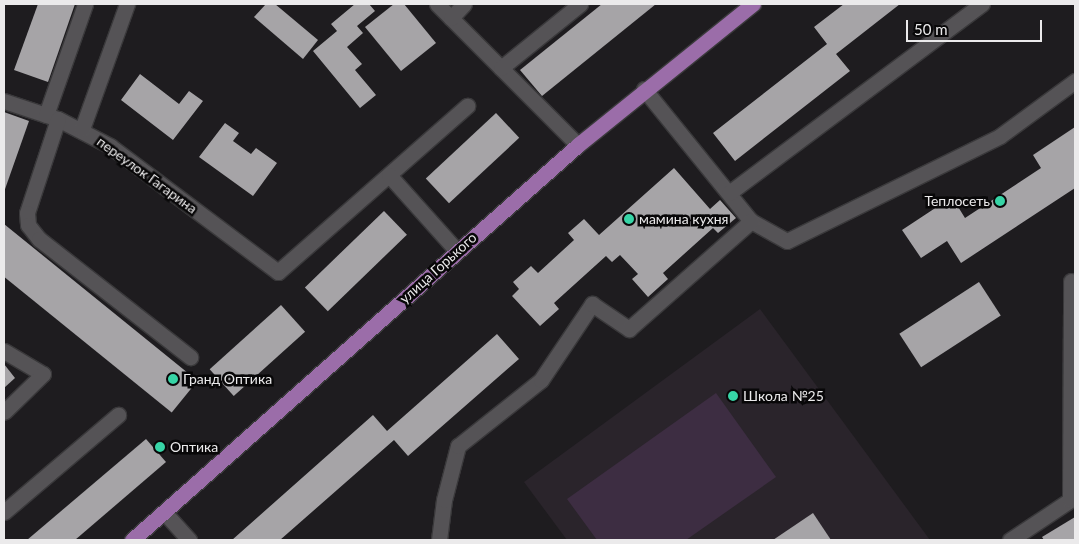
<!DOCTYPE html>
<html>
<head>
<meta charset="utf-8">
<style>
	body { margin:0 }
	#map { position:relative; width:1079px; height:544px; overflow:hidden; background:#1e1c1f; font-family:Lato,sans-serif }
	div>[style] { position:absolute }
	.built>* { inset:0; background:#2a242b }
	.green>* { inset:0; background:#3d2d42 }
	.building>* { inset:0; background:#a6a4a7; transform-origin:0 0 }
	.roads { filter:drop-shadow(1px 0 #3a393b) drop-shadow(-1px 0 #3a393b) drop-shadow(0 1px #3a393b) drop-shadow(0 -1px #3a393b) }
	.minor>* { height:15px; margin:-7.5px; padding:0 7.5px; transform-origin:7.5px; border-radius:7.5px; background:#555356 }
	.major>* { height:15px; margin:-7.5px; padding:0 7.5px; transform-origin:7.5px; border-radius:7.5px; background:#9b6da9 }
	.dots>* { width:14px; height:14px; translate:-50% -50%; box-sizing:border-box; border:2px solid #080708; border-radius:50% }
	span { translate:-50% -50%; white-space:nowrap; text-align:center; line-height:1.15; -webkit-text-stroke:5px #080708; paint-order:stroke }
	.street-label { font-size:14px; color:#ebeaeb }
	.poi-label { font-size:14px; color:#ebeaeb }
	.right { translate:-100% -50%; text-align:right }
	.left { translate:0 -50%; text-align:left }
	.frame { position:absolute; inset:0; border:5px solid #ebeaeb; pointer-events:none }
	.scale { position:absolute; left:906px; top:20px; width:136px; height:22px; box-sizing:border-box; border:2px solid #ebeaeb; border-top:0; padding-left:6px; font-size:15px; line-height:18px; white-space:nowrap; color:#ebeaeb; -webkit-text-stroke:4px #080708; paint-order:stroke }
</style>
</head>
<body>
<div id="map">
	<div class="built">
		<div style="clip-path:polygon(760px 309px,930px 540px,567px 540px,524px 482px)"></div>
	</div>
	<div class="green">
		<div style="clip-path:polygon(716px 393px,776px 477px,686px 540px,597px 540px,567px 499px)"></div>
	</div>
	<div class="building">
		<div style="clip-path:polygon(38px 4px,75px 4px,48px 82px,14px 70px)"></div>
		<div style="clip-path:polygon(266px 4px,275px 4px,318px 40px,303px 59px,254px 17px)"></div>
		<div style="clip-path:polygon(355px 4px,369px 4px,375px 11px,357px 26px,363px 33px,347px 47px,362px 64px,355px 70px,376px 95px,360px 108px,313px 51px,337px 31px,331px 24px)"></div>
		<div style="clip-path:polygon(394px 4px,404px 4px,436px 43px,401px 71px,365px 27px)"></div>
		<div style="clip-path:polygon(602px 4px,656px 4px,542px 96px,520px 70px)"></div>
		<div style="clip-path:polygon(844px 4px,900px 4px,836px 54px,850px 71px,735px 161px,713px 133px,827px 44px,814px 27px)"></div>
		<div style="clip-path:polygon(140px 74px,179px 104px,189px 91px,203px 101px,173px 140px,121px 100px)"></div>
		<div style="clip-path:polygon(4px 112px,29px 121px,4px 192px)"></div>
		<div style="left:496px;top:113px;width:34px;height:96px;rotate:47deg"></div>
		<div style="clip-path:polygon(225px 123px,239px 133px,233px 141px,251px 154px,256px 148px,277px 163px,253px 196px,199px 157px)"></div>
		<div style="clip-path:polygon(1075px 127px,1075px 188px,961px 263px,947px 241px,921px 258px,902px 230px,952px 197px,965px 218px,1041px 168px,1033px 155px)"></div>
		<div style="clip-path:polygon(674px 168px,710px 209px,720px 200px,736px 218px,718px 233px,713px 228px,663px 273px,668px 279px,648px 297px,632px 279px,638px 274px,620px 255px,612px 262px,606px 256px,554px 303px,559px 309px,540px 326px,512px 296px,519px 289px,513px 282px,531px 266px,538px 273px,574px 240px,568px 233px,584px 219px,599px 235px)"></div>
		<div style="left:384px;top:211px;width:33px;height:110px;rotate:46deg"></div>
		<div style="left:4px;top:224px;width:249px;height:41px;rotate:39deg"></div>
		<div style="left:979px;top:282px;width:40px;height:95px;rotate:57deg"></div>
		<div style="left:281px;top:305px;width:36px;height:96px;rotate:48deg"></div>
		<div style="clip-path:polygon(497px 334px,519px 359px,408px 456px,394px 440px,280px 540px,232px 540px,373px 415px,387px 431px)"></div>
		<div style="clip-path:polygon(4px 364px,15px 378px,4px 388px)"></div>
		<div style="clip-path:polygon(146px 439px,166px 462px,75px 540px,27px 540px)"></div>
		<div style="clip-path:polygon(813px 513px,831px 540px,773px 540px)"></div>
		<div style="clip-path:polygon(1075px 517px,1075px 540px,1044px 540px,1042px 537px)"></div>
	</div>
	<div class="roads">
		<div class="minor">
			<div style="left:437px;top:4px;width:199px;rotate:45deg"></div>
			<div style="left:451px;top:18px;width:19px;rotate:-47deg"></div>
			<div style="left:501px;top:68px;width:102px;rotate:-39deg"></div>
			<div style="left:644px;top:89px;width:170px;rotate:51deg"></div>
			<div style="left:751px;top:221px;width:41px;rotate:29.1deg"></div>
			<div style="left:787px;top:241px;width:237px;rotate:-26.2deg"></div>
			<div style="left:1000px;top:136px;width:93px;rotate:-36.3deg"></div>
			<div style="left:4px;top:101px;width:57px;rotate:18.4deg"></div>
			<div style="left:58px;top:119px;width:59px;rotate:27.4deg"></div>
			<div style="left:110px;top:146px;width:210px;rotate:36.9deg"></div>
			<div style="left:278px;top:272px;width:252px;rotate:-41.3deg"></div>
			<div style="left:46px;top:115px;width:118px;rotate:-70.6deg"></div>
			<div style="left:58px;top:119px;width:99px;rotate:108.3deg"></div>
			<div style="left:27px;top:213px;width:12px;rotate:85deg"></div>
			<div style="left:28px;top:225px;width:18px;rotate:52deg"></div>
			<div style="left:39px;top:239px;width:192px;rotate:38deg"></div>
			<div style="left:82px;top:129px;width:133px;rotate:-70.2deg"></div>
			<div style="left:389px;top:175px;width:102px;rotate:48.2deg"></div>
			<div style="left:729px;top:193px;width:316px;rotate:-36.8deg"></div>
			<div style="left:4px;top:351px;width:45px;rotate:30.5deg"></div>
			<div style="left:43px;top:374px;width:54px;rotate:135.7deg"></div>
			<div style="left:4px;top:512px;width:150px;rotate:-40.4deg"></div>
			<div style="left:164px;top:512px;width:38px;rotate:48deg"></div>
			<div style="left:439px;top:540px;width:40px;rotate:-82.9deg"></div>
			<div style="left:444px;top:500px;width:56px;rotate:-75.5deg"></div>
			<div style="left:458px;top:446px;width:106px;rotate:-38.5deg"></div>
			<div style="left:541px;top:380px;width:92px;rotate:-56.1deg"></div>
			<div style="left:592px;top:304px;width:45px;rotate:34deg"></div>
			<div style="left:629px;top:329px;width:163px;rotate:-41.5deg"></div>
			<div style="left:1010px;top:540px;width:72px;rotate:-33.7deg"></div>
			<div style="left:1070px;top:500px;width:219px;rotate:-89.7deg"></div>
		</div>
		<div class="major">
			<div style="left:132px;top:540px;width:596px;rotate:-41.53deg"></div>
			<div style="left:578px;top:145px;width:225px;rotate:-38.9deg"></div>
		</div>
	</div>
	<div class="dots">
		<div style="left:1000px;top:201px;background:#37d4a6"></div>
		<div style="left:629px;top:219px;background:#37d4a6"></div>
		<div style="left:173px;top:379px;background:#37d4a6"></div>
		<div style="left:733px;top:396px;background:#37d4a6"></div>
		<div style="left:160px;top:447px;background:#37d4a6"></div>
	</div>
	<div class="street-label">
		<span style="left:147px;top:175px;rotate:36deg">переулок Гагарина</span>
		<span style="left:438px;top:268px;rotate:-42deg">улица Горького</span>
	</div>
	<div class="poi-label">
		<span class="right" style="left:990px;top:201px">Теплосеть</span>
		<span class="left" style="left:639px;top:219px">мамина кухня</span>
		<span class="left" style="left:183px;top:379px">Гранд Оптика</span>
		<span class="left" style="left:743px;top:396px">Школа №25</span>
		<span class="left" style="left:170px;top:447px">Оптика</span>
	</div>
	<div class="frame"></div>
	<div class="scale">50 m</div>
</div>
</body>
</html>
